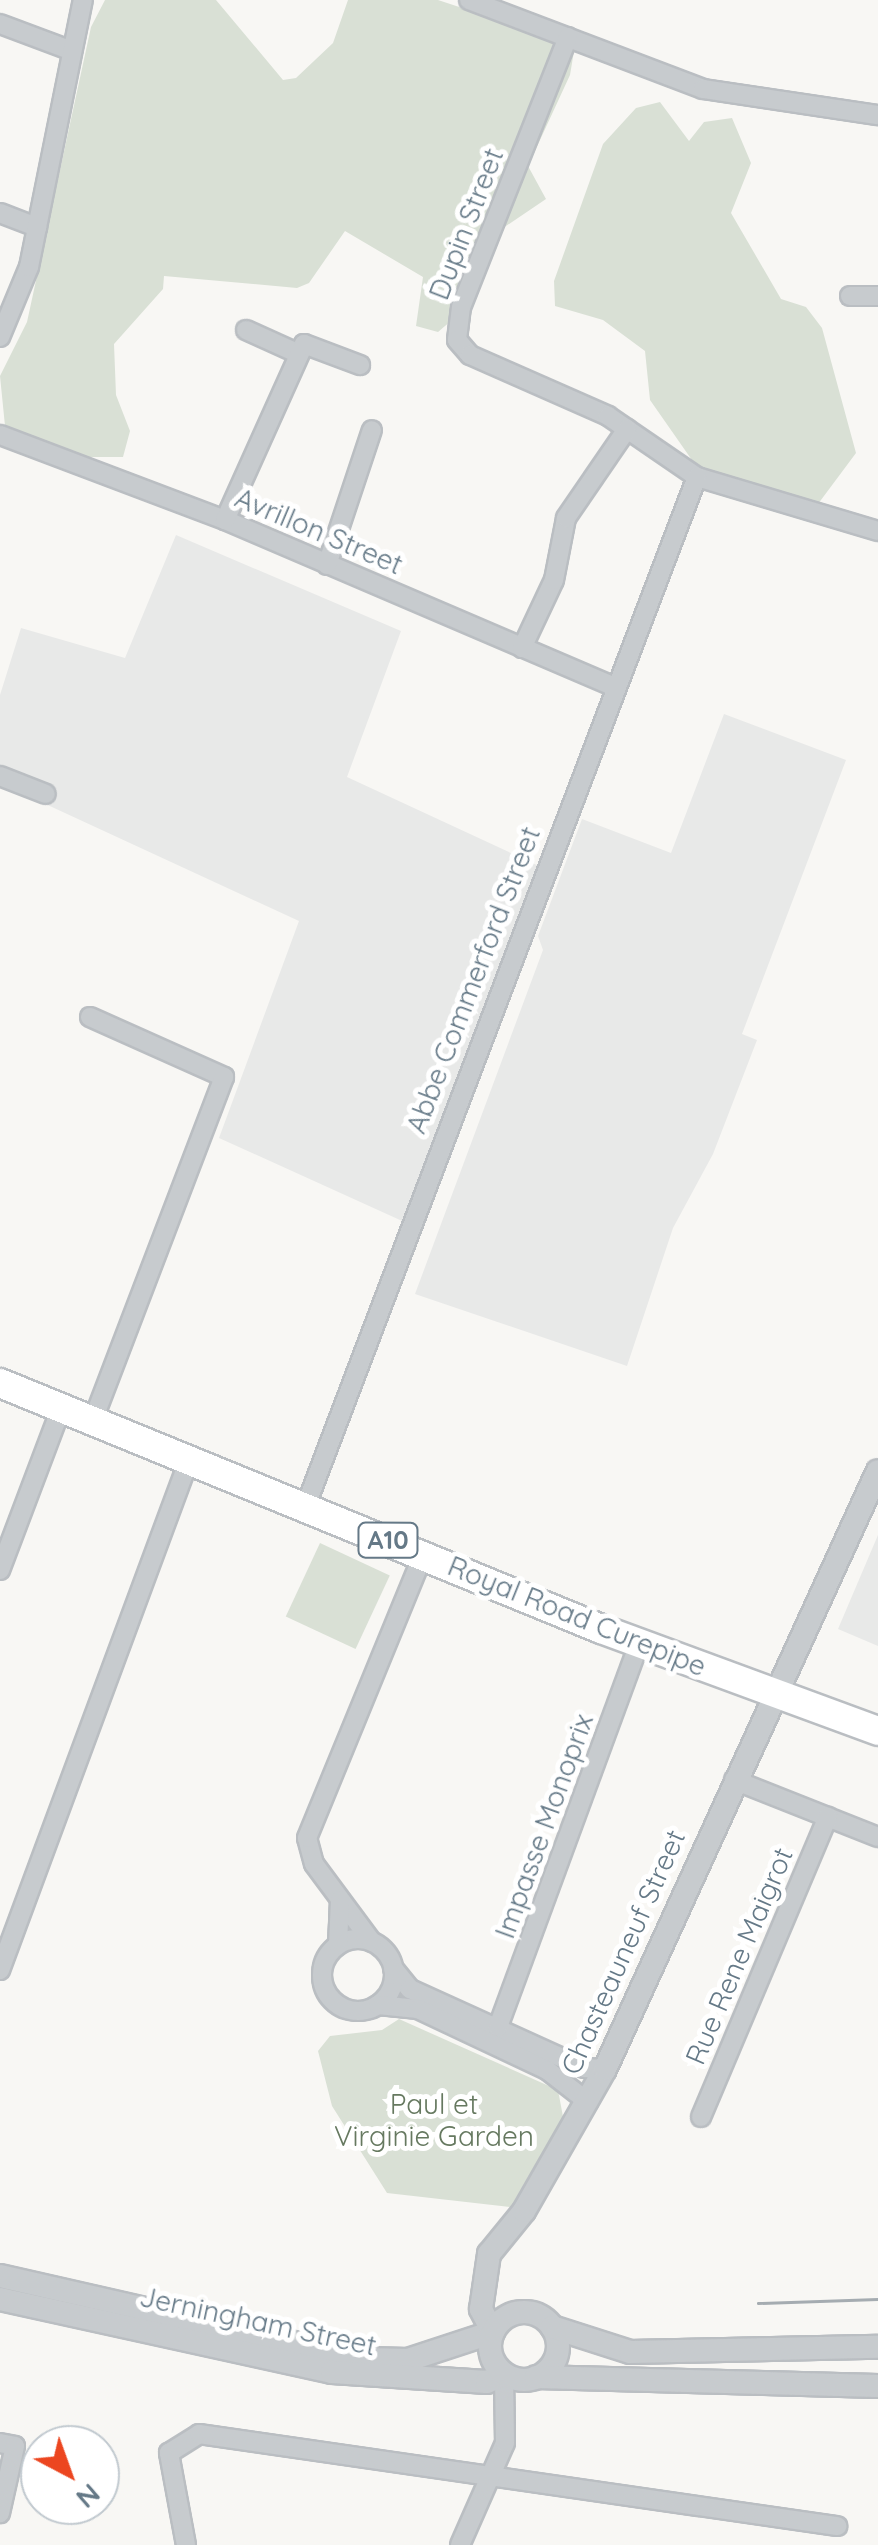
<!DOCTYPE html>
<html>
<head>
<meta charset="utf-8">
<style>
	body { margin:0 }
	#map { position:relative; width:878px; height:2545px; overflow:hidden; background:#f8f7f4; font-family:Quicksand,sans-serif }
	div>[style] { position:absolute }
	.built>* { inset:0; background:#e8e9e8 }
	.green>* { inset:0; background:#d9e0d5; transform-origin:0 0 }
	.roads { filter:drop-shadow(2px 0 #babec2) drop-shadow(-2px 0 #babec2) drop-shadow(0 2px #babec2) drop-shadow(0 -2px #babec2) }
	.minor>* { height:18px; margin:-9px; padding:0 9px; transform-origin:9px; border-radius:9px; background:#c7cbce }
	.minor>.ring { margin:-9px; padding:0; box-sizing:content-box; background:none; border:18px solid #c7cbce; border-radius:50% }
	.tertiary>* { height:22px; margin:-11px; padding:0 11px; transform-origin:11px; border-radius:11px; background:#c7cbce }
	.tertiary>.ring { margin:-11px; padding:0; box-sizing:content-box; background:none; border:22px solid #c7cbce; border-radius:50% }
	.primary>* { height:28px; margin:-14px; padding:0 14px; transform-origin:14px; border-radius:14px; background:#fff }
	.tram>* { height:2.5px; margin:-1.25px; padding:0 1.25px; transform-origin:1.25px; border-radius:1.25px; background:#a5acb1 }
	span { translate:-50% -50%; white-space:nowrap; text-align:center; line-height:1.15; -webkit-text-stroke:10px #fff; paint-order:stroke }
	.shield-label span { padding:2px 8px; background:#fff; border:2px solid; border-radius:8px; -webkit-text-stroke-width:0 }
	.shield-label { font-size:25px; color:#657987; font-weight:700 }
	.street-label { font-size:28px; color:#657987 }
	.park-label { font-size:28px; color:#667960 }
	.north { position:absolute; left:20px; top:2425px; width:100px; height:100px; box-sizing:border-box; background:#fff; border:2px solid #c1c9cf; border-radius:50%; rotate:139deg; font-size:28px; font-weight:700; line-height:40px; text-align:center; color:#657987 }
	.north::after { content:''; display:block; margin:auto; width:35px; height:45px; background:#ec4620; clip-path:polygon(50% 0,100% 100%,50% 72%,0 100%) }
</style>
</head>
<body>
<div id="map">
	<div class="built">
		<div style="clip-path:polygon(176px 535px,401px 631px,347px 777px,541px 867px,411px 1225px,219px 1138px,299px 921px,0 783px,0 695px,21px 628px,125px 658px)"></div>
		<div style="clip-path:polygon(724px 714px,846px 760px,742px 1034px,757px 1040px,713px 1154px,673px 1228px,627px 1366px,415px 1294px,543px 950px,538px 936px,582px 819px,671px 853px)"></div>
		<div style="clip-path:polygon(878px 1535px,878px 1646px,838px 1629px)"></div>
	</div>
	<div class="green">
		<div style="clip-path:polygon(105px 0,216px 0,283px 80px,296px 78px,333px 43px,348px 0,438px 0,575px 45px,570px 75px,528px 166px,546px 199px,503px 228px,459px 314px,438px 332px,416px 326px,423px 277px,345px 231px,309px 283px,297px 288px,164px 276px,163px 289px,114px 344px,116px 395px,130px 431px,123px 457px,83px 457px,5px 426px,0 376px,27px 322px,91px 27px)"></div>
		<div style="clip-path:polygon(660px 102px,689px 141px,704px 122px,732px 118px,751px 163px,731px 213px,781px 299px,806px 307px,822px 328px,856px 453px,818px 504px,739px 488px,694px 463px,650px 400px,645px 351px,603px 320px,555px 306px,554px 281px,603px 144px,636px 108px)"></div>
		<div style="left:320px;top:1543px;width:77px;height:81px;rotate:25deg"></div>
		<div style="clip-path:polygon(399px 2019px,558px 2090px,564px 2122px,519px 2208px,387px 2193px,332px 2106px,318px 2051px,330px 2036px,382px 2030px)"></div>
	</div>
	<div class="roads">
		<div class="minor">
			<div style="left:469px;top:0;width:250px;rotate:20.8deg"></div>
			<div style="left:703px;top:89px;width:177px;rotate:8.5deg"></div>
			<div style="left:0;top:24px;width:72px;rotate:20.5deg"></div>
			<div style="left:568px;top:37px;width:290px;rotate:111.6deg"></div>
			<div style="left:461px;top:307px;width:33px;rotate:97deg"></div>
			<div style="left:457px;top:340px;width:20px;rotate:49deg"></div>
			<div style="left:470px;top:355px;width:151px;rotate:23.8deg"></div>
			<div style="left:608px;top:416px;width:108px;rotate:34.4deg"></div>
			<div style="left:697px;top:477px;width:189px;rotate:16.6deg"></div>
			<div style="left:0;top:213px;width:40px;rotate:21deg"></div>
			<div style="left:850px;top:296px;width:28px"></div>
			<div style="left:246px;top:330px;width:56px;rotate:24.3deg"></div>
			<div style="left:0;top:337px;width:76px;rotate:-67.5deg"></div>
			<div style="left:29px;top:267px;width:272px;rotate:-78.6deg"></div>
			<div style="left:0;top:435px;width:241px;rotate:20.7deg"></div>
			<div style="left:225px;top:520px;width:421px;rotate:23.2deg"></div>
			<div style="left:225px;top:520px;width:193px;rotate:-65.8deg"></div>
			<div style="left:304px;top:344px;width:60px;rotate:20.6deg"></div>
			<div style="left:327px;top:565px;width:142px;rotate:-71.6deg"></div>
			<div style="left:522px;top:648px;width:75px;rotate:-64.8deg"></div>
			<div style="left:554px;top:580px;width:63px;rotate:-79deg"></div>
			<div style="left:566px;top:518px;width:108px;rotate:-55.6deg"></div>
			<div style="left:0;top:776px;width:49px;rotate:21.4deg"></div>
			<div style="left:90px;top:1017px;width:147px;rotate:24.1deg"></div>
			<div style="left:224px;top:1077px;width:367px;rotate:110.9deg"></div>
			<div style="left:306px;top:1505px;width:1100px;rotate:-69.18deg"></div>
			<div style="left:0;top:1570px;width:175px;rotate:-69.3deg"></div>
			<div style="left:734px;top:1780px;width:155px;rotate:21.6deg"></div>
			<div class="ring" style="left:322px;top:1939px;width:54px;height:54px"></div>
			<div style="left:372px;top:1942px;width:97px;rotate:-126.6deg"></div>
			<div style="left:314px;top:1864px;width:27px;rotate:-105deg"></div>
			<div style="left:307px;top:1838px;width:306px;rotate:-67.7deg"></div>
			<div style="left:338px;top:1945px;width:45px;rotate:-87.5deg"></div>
			<div style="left:393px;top:1968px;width:27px;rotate:51deg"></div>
			<div style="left:410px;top:1989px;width:191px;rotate:24.4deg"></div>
			<div style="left:584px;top:2068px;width:21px;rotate:3deg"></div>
			<div style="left:0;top:1970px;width:544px;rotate:-69.67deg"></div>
			<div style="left:378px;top:2005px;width:40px;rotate:5.7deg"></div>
			<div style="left:418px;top:2009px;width:143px;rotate:25.3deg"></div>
			<div style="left:547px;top:2070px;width:52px;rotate:38deg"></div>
			<div style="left:498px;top:2027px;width:408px;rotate:-69.8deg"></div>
			<div style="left:701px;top:2117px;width:326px;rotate:-67.1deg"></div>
			<div style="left:0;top:2443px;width:15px;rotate:11deg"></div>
			<div style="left:15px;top:2446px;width:69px;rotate:102.6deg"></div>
			<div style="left:186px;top:2545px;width:94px;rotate:-100.5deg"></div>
			<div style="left:169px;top:2453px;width:36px;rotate:-32deg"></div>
			<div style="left:199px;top:2434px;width:645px;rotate:8.21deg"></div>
			<div style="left:460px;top:2545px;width:111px;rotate:-66.2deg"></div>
			<div style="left:505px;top:2443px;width:69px;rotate:-90.8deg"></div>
		</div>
		<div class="tertiary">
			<div style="left:0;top:2276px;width:374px;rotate:12.8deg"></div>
			<div style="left:365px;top:2359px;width:43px;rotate:1.3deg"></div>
			<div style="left:408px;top:2360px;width:89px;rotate:-18.2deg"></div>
			<div style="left:493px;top:2332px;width:26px;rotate:-118deg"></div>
			<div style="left:481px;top:2309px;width:56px;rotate:-81.7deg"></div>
			<div style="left:489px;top:2254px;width:55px;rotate:-50.9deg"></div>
			<div style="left:524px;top:2211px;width:163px;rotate:-60.3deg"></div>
			<div style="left:605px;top:2069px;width:657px;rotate:-65.46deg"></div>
			<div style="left:0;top:2299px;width:340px;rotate:12.4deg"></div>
			<div style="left:332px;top:2372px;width:155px;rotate:3.7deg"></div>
			<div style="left:487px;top:2382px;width:19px;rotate:-25deg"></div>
			<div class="ring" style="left:490px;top:2312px;width:46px;height:46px"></div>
			<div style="left:552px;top:2327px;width:82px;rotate:17.8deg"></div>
			<div style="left:630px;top:2352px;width:248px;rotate:-1.2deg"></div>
			<div style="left:536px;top:2377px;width:342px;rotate:1.5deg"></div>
		</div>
		<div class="primary">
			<div style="left:0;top:1383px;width:649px;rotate:22.26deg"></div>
			<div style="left:601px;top:1629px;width:295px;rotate:20.2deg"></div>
		</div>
	</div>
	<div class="tram">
		<div style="left:758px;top:2303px;width:120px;rotate:-1.9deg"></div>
	</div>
	<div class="shield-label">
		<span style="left:388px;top:1540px">A10</span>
	</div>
	<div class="street-label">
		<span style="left:466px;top:224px;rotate:-69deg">Dupin Street</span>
		<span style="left:319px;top:531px;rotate:23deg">Avrillon Street</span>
		<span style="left:473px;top:980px;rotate:-69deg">Abbe Commerford Street</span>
		<span style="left:577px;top:1616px;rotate:22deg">Royal Road Curepipe</span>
		<span style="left:544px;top:1826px;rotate:-70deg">Impasse Monoprix</span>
		<span style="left:623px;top:1952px;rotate:-66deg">Chasteauneuf Street</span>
		<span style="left:739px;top:1956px;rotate:-67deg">Rue Rene Maigrot</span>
		<span style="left:258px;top:2321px;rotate:12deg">Jerningham Street</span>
	</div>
	<div class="park-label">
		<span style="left:434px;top:2120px">Paul et<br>Virginie Garden</span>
	</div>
	<div class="north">N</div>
</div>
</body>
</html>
